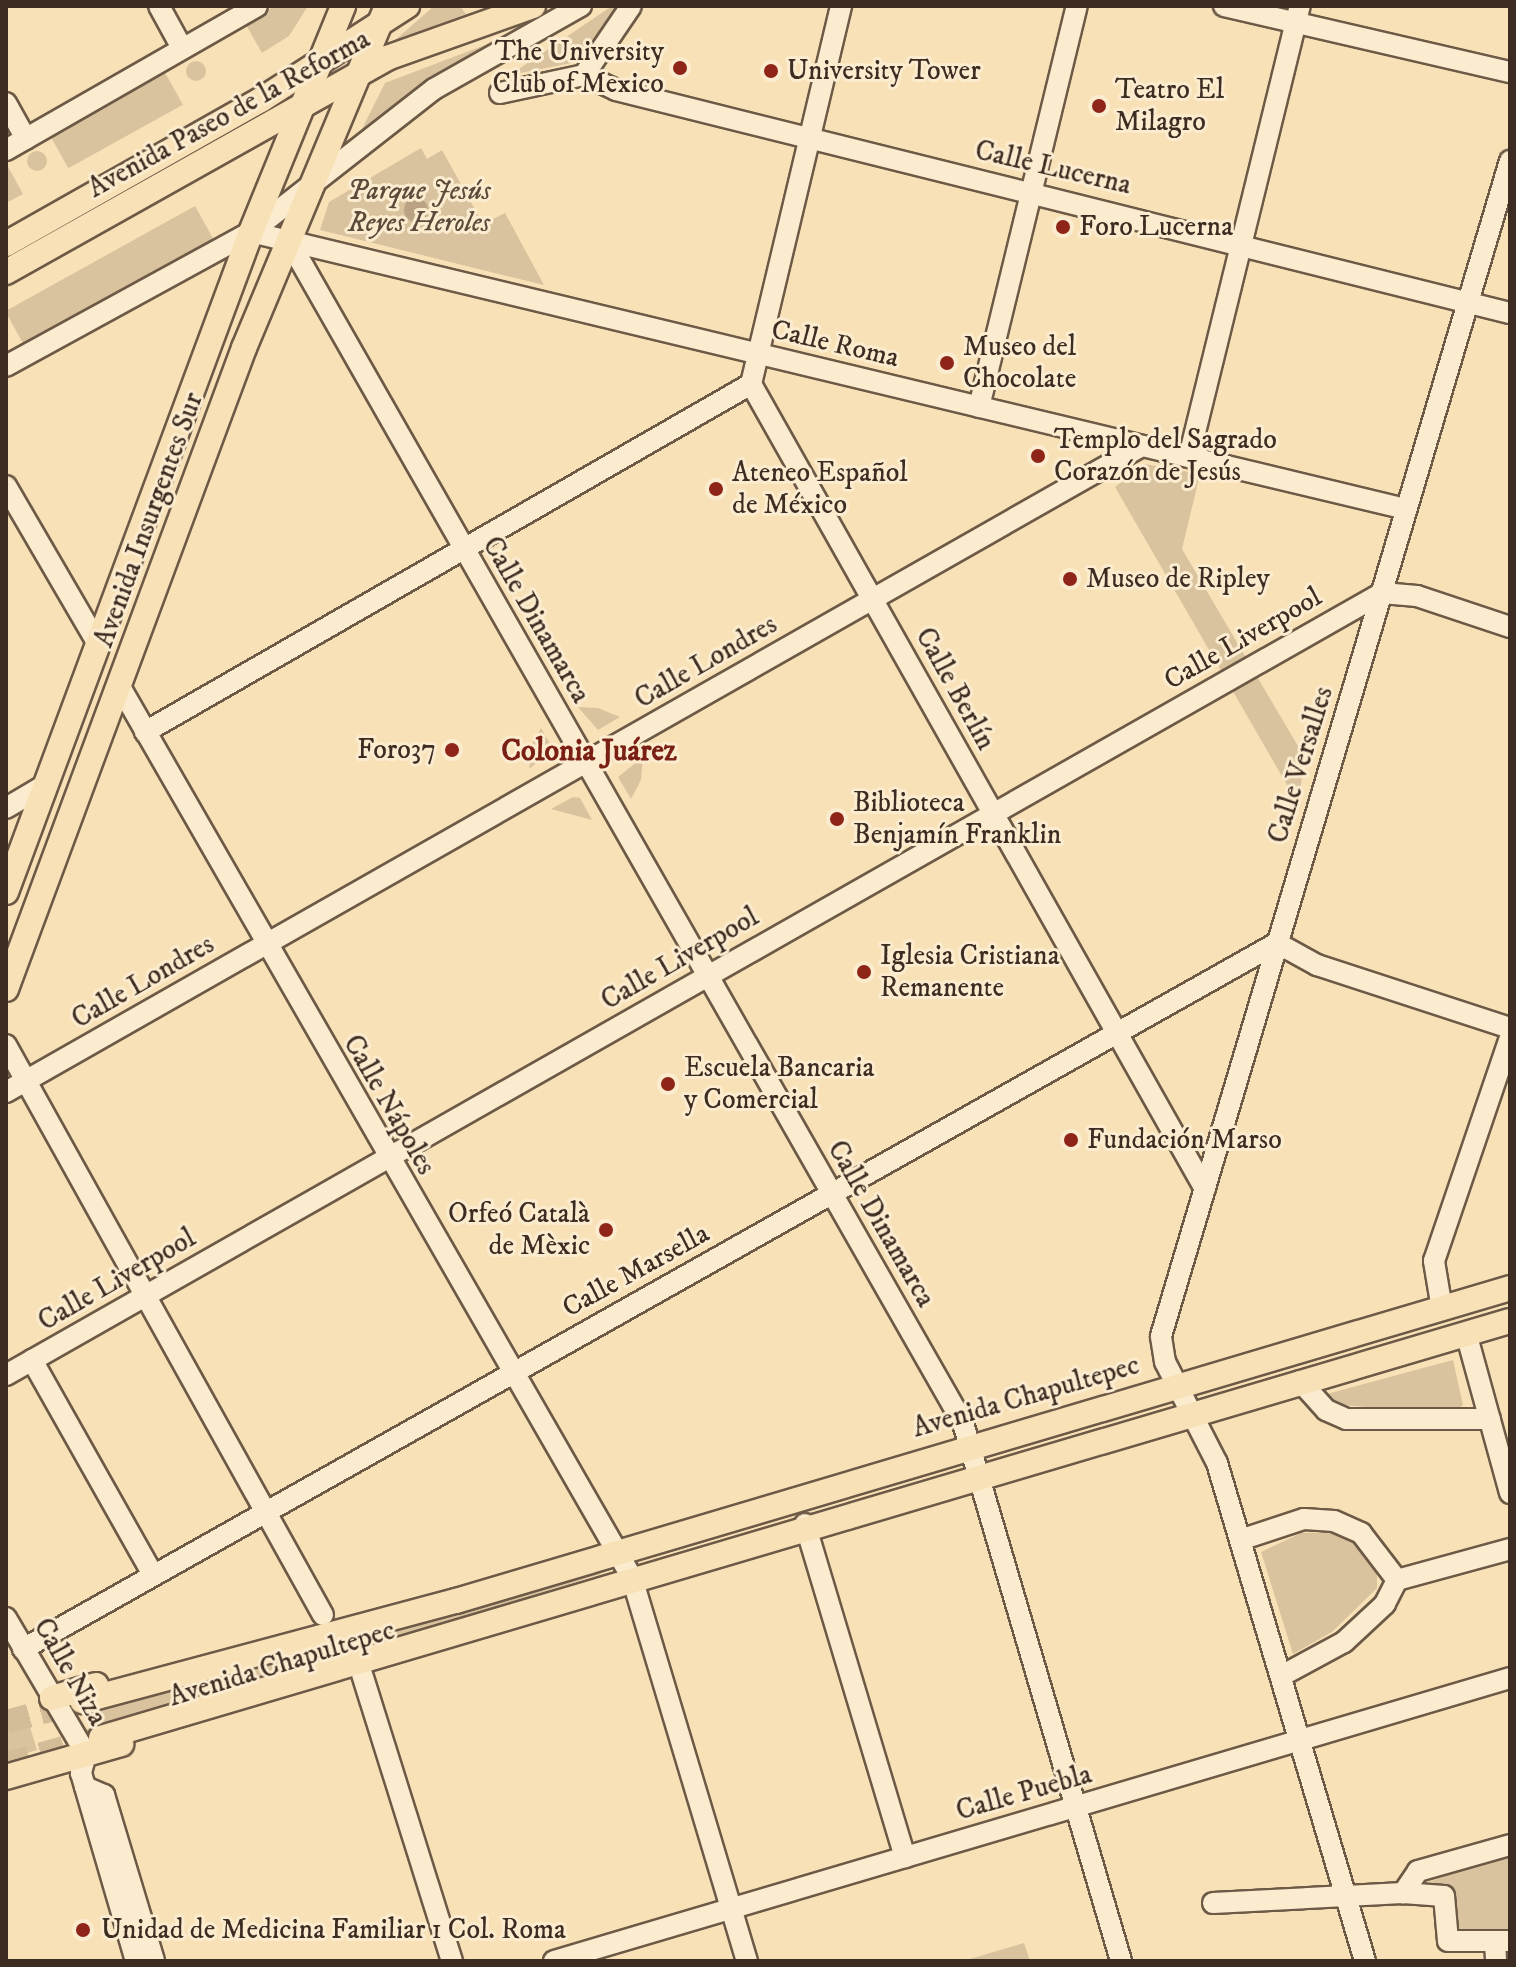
<!DOCTYPE html>
<html>
<head>
<meta charset="utf-8">
<style>
	body { margin:0 }
	#map { position:relative; width:1516px; height:1967px; overflow:hidden; background:#f9e1b7; font-family:"IM FELL DW Pica",serif }
	div>[style] { position:absolute }
	.green>* { inset:0; background:#d9c29e; transform-origin:0 0 }
	.round { border-radius:50% }
	.water>* { inset:0; background:#b9a384 }
	.major-tunnel>* { height:24px; margin-top:-12px; transform-origin:0; background:repeating-linear-gradient(90deg,#d3bd99 0 24px,transparent 0 36px) }
	.roads { filter:drop-shadow(2px 0 #6c5946) drop-shadow(-2px 0 #6c5946) drop-shadow(0 2px #6c5946) drop-shadow(0 -2px #6c5946) }
	.minor>* { height:20px; margin:-10px; padding:0 10px; transform-origin:10px; border-radius:10px; background:#fbecd0 }
	.major>* { height:24px; margin:-12px; padding:0 12px; transform-origin:12px; border-radius:12px; background:#f9e1b7 }
	.dots>* { width:22px; height:22px; translate:-50% -50%; box-sizing:border-box; border:4px solid #fbecd0; border-radius:50% }
	span { translate:-50% -50%; white-space:nowrap; text-align:center; line-height:1.15; -webkit-text-stroke:6px #fbecd0; paint-order:stroke }
	.poi-label { font-size:28px; color:#3d2c21 }
	.right { translate:-100% -50%; text-align:right }
	.left { translate:0 -50%; text-align:left }
	.street-label { font-size:28px; color:#3d2c21 }
	.park-label { font-size:28px; color:#5c4a3a; font-style:italic }
	.neighbourhood-label { font-size:30px; color:#7a1f14; font-weight:700 }
	.frame { position:absolute; inset:0; border:8px solid #3d2c21; pointer-events:none }
</style>
</head>
<body>
<div id="map">
	<div class="green">
		<div style="clip-path:polygon(275px 6px,308px 6px,289px 36px,262px 53px,245px 23px)"></div>
		<div style="clip-path:polygon(434px 6px,460px 6px,466px 14px,393px 42px)"></div>
		<div style="clip-path:polygon(612px 6px,622px 6px,582px 61px,510px 75px)"></div>
		<div style="clip-path:polygon(498px 40px,406px 98px,355px 143px,385px 83px)"></div>
		<div class="round" style="left:186px;top:61px;width:20px;height:20px"></div>
		<div style="left:163px;top:69px;width:41px;height:131px;rotate:61deg"></div>
		<div style="clip-path:polygon(421px 148px,427px 159px,442px 150px,483px 224px,505px 213px,544px 285px,320px 230px,329px 202px)"></div>
		<div class="round" style="left:27px;top:151px;width:20px;height:20px"></div>
		<div style="clip-path:polygon(6px 163px,23px 194px,6px 203px)"></div>
		<div style="left:195px;top:206px;width:39px;height:217px;rotate:61deg"></div>
		<div style="clip-path:polygon(1145px 464px,1200px 474px,1182px 549px,1305px 758px,1298px 804px,1115px 487px)"></div>
		<div style="clip-path:polygon(578px 707px,598px 708px,620px 717px,598px 730px)"></div>
		<div style="clip-path:polygon(541px 728px,553px 749px,529px 769px,532px 744px)"></div>
		<div style="clip-path:polygon(643px 757px,641px 780px,631px 799px,618px 777px)"></div>
		<div style="clip-path:polygon(573px 797px,580px 798px,592px 820px,551px 809px)"></div>
		<div style="clip-path:polygon(1453px 1360px,1463px 1405px,1452px 1414px,1342px 1405px,1323px 1395px)"></div>
		<div style="clip-path:polygon(1340px 1532px,1356px 1537px,1377px 1563px,1377px 1588px,1332px 1632px,1293px 1654px,1261px 1552px,1301px 1533px)"></div>
		<div style="clip-path:polygon(598px 1569px,601px 1574px,101px 1729px,89px 1709px)"></div>
		<div style="clip-path:polygon(24px 1707px,37px 1750px,7px 1759px,6px 1713px)"></div>
		<div style="clip-path:polygon(1510px 1853px,1508px 1936px,1452px 1939px,1447px 1893px,1423px 1884px)"></div>
		<div style="clip-path:polygon(1024px 1943px,1030px 1961px,963px 1961px)"></div>
	</div>
	<div class="water">
		<div class="round" style="left:404px;top:198px;width:24px;height:24px"></div>
	</div>
	<div class="major-tunnel">
		<div style="left:6px;top:1722px;width:77px;rotate:-15.1deg"></div>
		<div style="left:6px;top:1764px;width:98px;rotate:-15.5deg"></div>
	</div>
	<div class="roads">
		<div class="minor">
			<div style="left:159px;top:6px;width:48px;rotate:61.3deg"></div>
			<div style="left:1224px;top:6px;width:294px;rotate:13deg"></div>
			<div style="left:584px;top:75px;width:35px;rotate:25deg"></div>
			<div style="left:616px;top:90px;width:921px;rotate:14.01deg"></div>
			<div style="left:500px;top:93px;width:86px;rotate:-12.1deg"></div>
			<div style="left:584px;top:75px;width:83px;rotate:-55.7deg"></div>
			<div style="left:6px;top:103px;width:41px;rotate:60.9deg"></div>
			<div style="left:6px;top:150px;width:289px;rotate:-29.8deg"></div>
			<div style="left:251px;top:232px;width:1188px;rotate:13.49deg"></div>
			<div style="left:289px;top:241px;width:1361px;rotate:60.31deg"></div>
			<div style="left:963px;top:1423px;width:561px;rotate:73.63deg"></div>
			<div style="left:6px;top:366px;width:279px;rotate:-28.7deg"></div>
			<div style="left:251px;top:232px;width:232px;rotate:-38deg"></div>
			<div style="left:434px;top:89px;width:169px;rotate:-29.5deg"></div>
			<div style="left:751px;top:384px;width:924px;rotate:60.58deg"></div>
			<div style="left:751px;top:384px;width:389px;rotate:-76.6deg"></div>
			<div style="left:979px;top:407px;width:413px;rotate:-76.3deg"></div>
			<div style="left:1189px;top:457px;width:464px;rotate:-76.2deg"></div>
			<div style="left:6px;top:486px;width:183px;rotate:59.8deg"></div>
			<div style="left:119px;top:685px;width:1030px;rotate:60.12deg"></div>
			<div style="left:632px;top:1578px;width:400px;rotate:73.3deg"></div>
			<div style="left:145px;top:732px;width:699px;rotate:-29.87deg"></div>
			<div style="left:6px;top:808px;width:45px;rotate:-30.5deg"></div>
			<div style="left:6px;top:1045px;width:652px;rotate:60.92deg"></div>
			<div style="left:6px;top:1092px;width:1307px;rotate:-29.63deg"></div>
			<div style="left:1442px;top:1309px;width:49px;rotate:-99.5deg"></div>
			<div style="left:1434px;top:1261px;width:236px;rotate:-71.2deg"></div>
			<div style="left:1466px;top:1333px;width:166px;rotate:74.6deg"></div>
			<div style="left:32px;top:1360px;width:247px;rotate:60.6deg"></div>
			<div style="left:6px;top:1375px;width:1583px;rotate:-29.61deg"></div>
			<div style="left:1382px;top:593px;width:35px;rotate:5deg"></div>
			<div style="left:1417px;top:596px;width:98px;rotate:18.4deg"></div>
			<div style="left:1300px;top:1381px;width:39px;rotate:48deg"></div>
			<div style="left:1326px;top:1410px;width:22px;rotate:24deg"></div>
			<div style="left:1346px;top:1419px;width:144px"></div>
			<div style="left:805px;top:1524px;width:348px;rotate:73.3deg"></div>
			<div style="left:1240px;top:1540px;width:67px;rotate:-18.2deg"></div>
			<div style="left:1304px;top:1519px;width:30px;rotate:4deg"></div>
			<div style="left:1334px;top:1521px;width:30px;rotate:24deg"></div>
			<div style="left:1361px;top:1533px;width:59px;rotate:52.5deg"></div>
			<div style="left:1397px;top:1580px;width:27px;rotate:117deg"></div>
			<div style="left:1385px;top:1604px;width:56px;rotate:137.2deg"></div>
			<div style="left:1344px;top:1642px;width:72px;rotate:151.6deg"></div>
			<div style="left:1397px;top:1580px;width:117px;rotate:-15.3deg"></div>
			<div style="left:6px;top:1618px;width:158px;rotate:59.5deg"></div>
			<div style="left:86px;top:1754px;width:20px;rotate:105deg"></div>
			<div style="left:81px;top:1773px;width:196px;rotate:73.7deg"></div>
			<div style="left:23px;top:1649px;width:1439px;rotate:-29.38deg"></div>
			<div style="left:1277px;top:943px;width:46px;rotate:28.8deg"></div>
			<div style="left:1317px;top:965px;width:203px;rotate:18.1deg"></div>
			<div style="left:362px;top:1674px;width:301px;rotate:72.6deg"></div>
			<div style="left:85px;top:1787px;width:21px;rotate:23deg"></div>
			<div style="left:104px;top:1795px;width:173px;rotate:73.2deg"></div>
			<div style="left:1510px;top:1845px;width:96px;rotate:164.2deg"></div>
			<div style="left:1418px;top:1871px;width:27px;rotate:124deg"></div>
			<div style="left:1403px;top:1893px;width:41px;rotate:4.2deg"></div>
			<div style="left:1444px;top:1896px;width:45px;rotate:84.9deg"></div>
			<div style="left:1448px;top:1941px;width:62px"></div>
			<div style="left:1213px;top:1903px;width:190px;rotate:-3deg"></div>
			<div style="left:1495px;top:1941px;width:20px;rotate:87deg"></div>
			<div style="left:554px;top:1961px;width:997px;rotate:-16.49deg"></div>
			<div style="left:1365px;top:1961px;width:520px;rotate:-106.55deg"></div>
			<div style="left:1217px;top:1463px;width:114px;rotate:-117.2deg"></div>
			<div style="left:1165px;top:1362px;width:26px;rotate:-99deg"></div>
			<div style="left:1161px;top:1336px;width:1226px;rotate:-73.46deg"></div>
		</div>
		<div class="major">
			<div style="left:6px;top:244px;width:293px;rotate:-29.5deg"></div>
			<div style="left:261px;top:100px;width:174px;rotate:-32.8deg"></div>
			<div style="left:6px;top:272px;width:437px;rotate:-29.3deg"></div>
			<div style="left:387px;top:58px;width:155px;rotate:-19.6deg"></div>
			<div style="left:6px;top:892px;width:704px;rotate:-69.63deg"></div>
			<div style="left:251px;top:232px;width:244px;rotate:-67.8deg"></div>
			<div style="left:6px;top:989px;width:684px;rotate:-69.63deg"></div>
			<div style="left:244px;top:348px;width:371px;rotate:-67.3deg"></div>
			<div style="left:52px;top:1698px;width:46px;rotate:-16.5deg"></div>
			<div style="left:82px;top:1701px;width:387px;rotate:-15deg"></div>
			<div style="left:456px;top:1601px;width:1099px;rotate:-16.54deg"></div>
			<div style="left:101px;top:1738px;width:1469px;rotate:-16.49deg"></div>
			<div style="left:6px;top:1777px;width:120px;rotate:-16deg"></div>
		</div>
	</div>
	<div class="dots">
		<div style="left:680px;top:68px;background:#8f2418"></div>
		<div style="left:771px;top:71px;background:#8f2418"></div>
		<div style="left:1099px;top:106px;background:#8f2418"></div>
		<div style="left:1063px;top:227px;background:#8f2418"></div>
		<div style="left:947px;top:363px;background:#8f2418"></div>
		<div style="left:1038px;top:456px;background:#8f2418"></div>
		<div style="left:716px;top:489px;background:#8f2418"></div>
		<div style="left:1070px;top:579px;background:#8f2418"></div>
		<div style="left:452px;top:750px;background:#8f2418"></div>
		<div style="left:837px;top:819px;background:#8f2418"></div>
		<div style="left:864px;top:972px;background:#8f2418"></div>
		<div style="left:668px;top:1084px;background:#8f2418"></div>
		<div style="left:1071px;top:1140px;background:#8f2418"></div>
		<div style="left:606px;top:1230px;background:#8f2418"></div>
		<div style="left:83px;top:1930px;background:#8f2418"></div>
	</div>
	<div class="poi-label">
		<span class="right" style="left:664px;top:68px">The University<br>Club of Mexico</span>
		<span class="left" style="left:787px;top:71px">University Tower</span>
		<span class="left" style="left:1115px;top:106px">Teatro El<br>Milagro</span>
		<span class="left" style="left:1079px;top:227px">Foro Lucerna</span>
		<span class="left" style="left:963px;top:363px">Museo del<br>Chocolate</span>
		<span class="left" style="left:1054px;top:456px">Templo del Sagrado<br>Corazón de Jesús</span>
		<span class="left" style="left:732px;top:489px">Ateneo Español<br>de México</span>
		<span class="left" style="left:1086px;top:579px">Museo de Ripley</span>
		<span class="right" style="left:436px;top:750px">Foro37</span>
		<span class="left" style="left:853px;top:819px">Biblioteca<br>Benjamín Franklin</span>
		<span class="left" style="left:880px;top:972px">Iglesia Cristiana<br>Remanente</span>
		<span class="left" style="left:684px;top:1084px">Escuela Bancaria<br>y Comercial</span>
		<span class="left" style="left:1087px;top:1140px">Fundación Marso</span>
		<span class="right" style="left:590px;top:1230px">Orfeó Català<br>de Mèxic</span>
		<span class="left" style="left:101px;top:1930px">Unidad de Medicina Familiar 1 Col. Roma</span>
	</div>
	<div class="street-label">
		<span style="left:229px;top:114px;rotate:-29deg">Avenida Paseo de la Reforma</span>
		<span style="left:1053px;top:168px;rotate:13deg">Calle Lucerna</span>
		<span style="left:835px;top:344px;rotate:13deg">Calle Roma</span>
		<span style="left:149px;top:520px;rotate:-70deg">Avenida Insurgentes Sur</span>
		<span style="left:536px;top:620px;rotate:60deg">Calle Dinamarca</span>
		<span style="left:1243px;top:639px;rotate:-30deg">Calle Liverpool</span>
		<span style="left:706px;top:662px;rotate:-30deg">Calle Londres</span>
		<span style="left:955px;top:689px;rotate:61deg">Calle Berlín</span>
		<span style="left:1301px;top:765px;rotate:-73deg">Calle Versalles</span>
		<span style="left:680px;top:959px;rotate:-30deg">Calle Liverpool</span>
		<span style="left:143px;top:982px;rotate:-30deg">Calle Londres</span>
		<span style="left:389px;top:1105px;rotate:60deg">Calle Nápoles</span>
		<span style="left:881px;top:1224px;rotate:60deg">Calle Dinamarca</span>
		<span style="left:636px;top:1271px;rotate:-29deg">Calle Marsella</span>
		<span style="left:117px;top:1280px;rotate:-30deg">Calle Liverpool</span>
		<span style="left:1026px;top:1397px;rotate:-16deg">Avenida Chapultepec</span>
		<span style="left:282px;top:1664px;rotate:-17deg">Avenida Chapultepec</span>
		<span style="left:70px;top:1672px;rotate:60deg">Calle Niza</span>
		<span style="left:1024px;top:1793px;rotate:-16deg">Calle Puebla</span>
	</div>
	<div class="park-label">
		<span style="left:419px;top:207px">Parque Jesús<br>Reyes Heroles</span>
	</div>
	<div class="neighbourhood-label">
		<span style="left:589px;top:752px">Colonia Juárez</span>
	</div>
	<div class="frame"></div>
</div>
</body>
</html>
